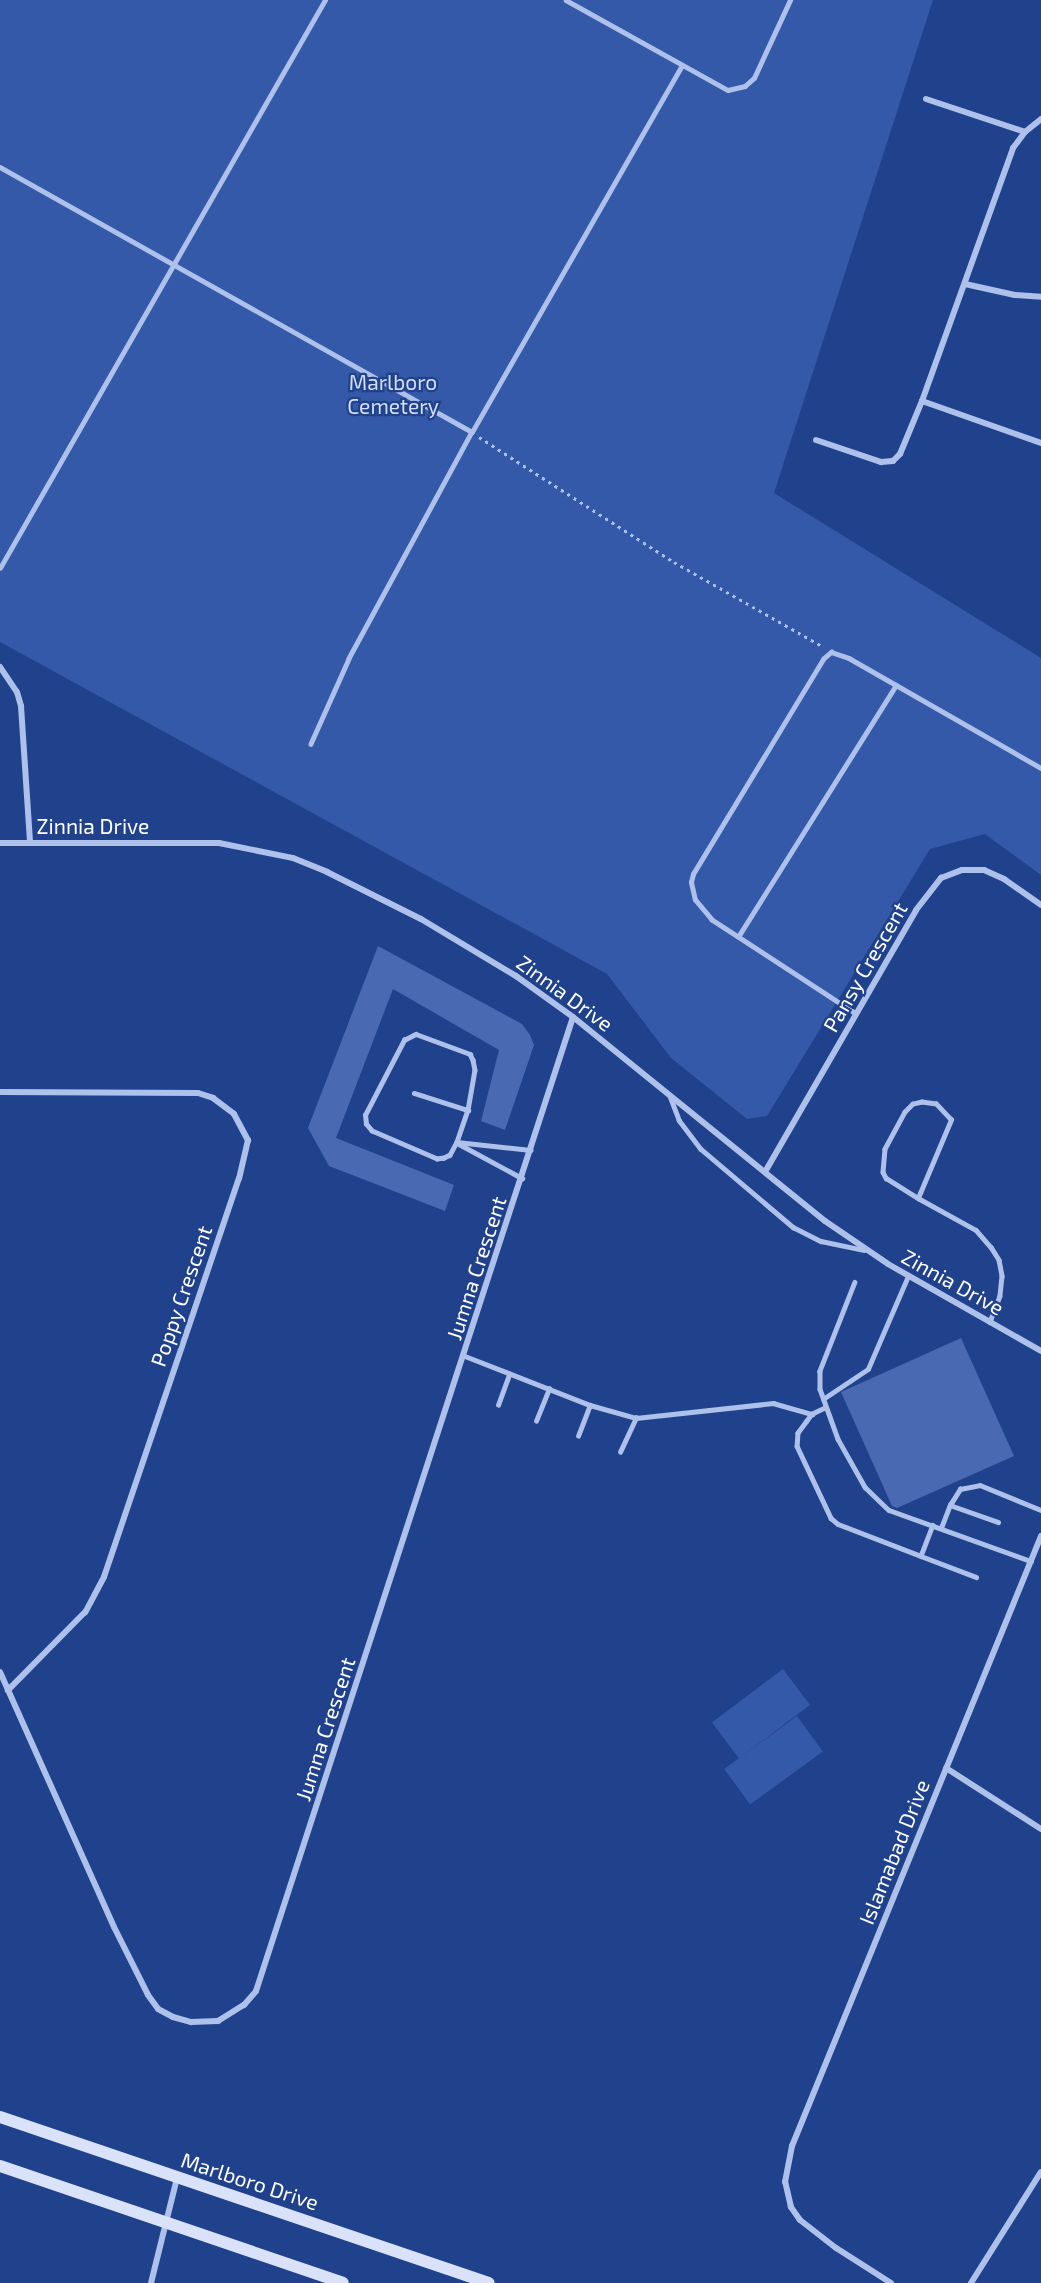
<!DOCTYPE html>
<html>
<head>
<meta charset="utf-8">
<style>
	body { margin:0 }
	#map { position:relative; width:1041px; height:2283px; overflow:hidden; background:#20418b; font-family:"Exo 2",sans-serif }
	div>[style] { position:absolute }
	.green>* { inset:0; background:#3459a8; transform-origin:0 0 }
	.building>* { inset:0; background:#496ab2 }
	.path>* { height:3px; margin-top:-1.5px; transform-origin:0; background:repeating-linear-gradient(90deg,#adc1eb 0 3px,transparent 0 7.5px) }
	.service>* { height:4.5px; margin:-2.25px; padding:0 2.25px; transform-origin:2.25px; border-radius:2.25px; background:#adc1eb }
	.minor>* { height:6px; margin:-3px; padding:0 3px; transform-origin:3px; border-radius:3px; background:#adc1eb }
	.secondary>* { height:12px; margin:-6px; padding:0 6px; transform-origin:6px; border-radius:6px; background:#d9e2f9 }
	span { translate:-50% -50%; white-space:nowrap; text-align:center; line-height:1.15; -webkit-text-stroke:4.5px #20418b; paint-order:stroke }
	.park-label { font-size:21px; color:#d2def8 }
	.street-label { font-size:21px; color:#fff }
</style>
</head>
<body>
<div id="map">
	<div class="green">
		<div style="clip-path:polygon(0 0,933px 0,774px 493px,1041px 658px,1041px 875px,985px 834px,930px 849px,767px 1116px,747px 1119px,671px 1058px,607px 974px,0 642px)"></div>
		<div style="left:783px;top:1669px;width:45px;height:89px;rotate:53deg"></div>
		<div style="left:797px;top:1716px;width:44px;height:90px;rotate:54deg"></div>
	</div>
	<div class="building">
		<div style="clip-path:polygon(378px 946px,522px 1024px,530px 1035px,534px 1045px,505px 1130px,481px 1121px,499px 1050px,393px 989px,336px 1138px,454px 1185px,445px 1211px,329px 1166px,308px 1128px)"></div>
		<div style="clip-path:polygon(961px 1338px,1014px 1456px,897px 1508px,892px 1506px,841px 1392px)"></div>
	</div>
	<div class="path">
		<div style="left:479px;top:437px;width:232px;rotate:32.7deg"></div>
		<div style="left:674px;top:562px;width:170px;rotate:29.6deg"></div>
	</div>
	<div class="service">
		<div style="left:566px;top:0;width:185px;rotate:29.1deg"></div>
		<div style="left:728px;top:90px;width:17px;rotate:-13deg"></div>
		<div style="left:745px;top:86px;width:12px;rotate:-42deg"></div>
		<div style="left:754px;top:78px;width:86px;rotate:-65.2deg"></div>
		<div style="left:0;top:167px;width:541px;rotate:29.31deg"></div>
		<div style="left:472px;top:432px;width:258px;rotate:118.5deg"></div>
		<div style="left:349px;top:659px;width:93px;rotate:114.1deg"></div>
		<div style="left:472px;top:432px;width:422px;rotate:-60.2deg"></div>
		<div style="left:0;top:568px;width:654px;rotate:-60.22deg"></div>
		<div style="left:738px;top:937px;width:297px;rotate:-57.9deg"></div>
		<div style="left:856px;top:1014px;width:172px;rotate:-146.9deg"></div>
		<div style="left:712px;top:920px;width:26px;rotate:-130deg"></div>
		<div style="left:695px;top:900px;width:18px;rotate:-103deg"></div>
		<div style="left:691px;top:882px;width:8px;rotate:-76deg"></div>
		<div style="left:693px;top:874px;width:251px;rotate:-58.8deg"></div>
		<div style="left:823px;top:659px;width:11px;rotate:-41deg"></div>
		<div style="left:831px;top:652px;width:19px;rotate:18deg"></div>
		<div style="left:849px;top:658px;width:221px;rotate:29.8deg"></div>
		<div style="left:416px;top:1034px;width:58px;rotate:20.3deg"></div>
		<div style="left:470px;top:1054px;width:7px;rotate:63deg"></div>
		<div style="left:473px;top:1060px;width:10px;rotate:79deg"></div>
		<div style="left:475px;top:1070px;width:41px;rotate:99.9deg"></div>
		<div style="left:468px;top:1110px;width:34px;rotate:109deg"></div>
		<div style="left:457px;top:1142px;width:15px;rotate:118deg"></div>
		<div style="left:450px;top:1155px;width:7px;rotate:153deg"></div>
		<div style="left:444px;top:1158px;width:7px;rotate:172deg"></div>
		<div style="left:437px;top:1159px;width:71px;rotate:-156.7deg"></div>
		<div style="left:372px;top:1131px;width:9px;rotate:-131deg"></div>
		<div style="left:366px;top:1124px;width:9px;rotate:-96deg"></div>
		<div style="left:365px;top:1115px;width:85px;rotate:-62.5deg"></div>
		<div style="left:404px;top:1040px;width:13px;rotate:-27deg"></div>
		<div style="left:414px;top:1093px;width:57px;rotate:17.5deg"></div>
		<div style="left:670px;top:1096px;width:26px;rotate:69deg"></div>
		<div style="left:679px;top:1120px;width:36px;rotate:53deg"></div>
		<div style="left:701px;top:1149px;width:121px;rotate:40.3deg"></div>
		<div style="left:793px;top:1227px;width:31px;rotate:27deg"></div>
		<div style="left:821px;top:1241px;width:44px;rotate:11.8deg"></div>
		<div style="left:457px;top:1142px;width:74px;rotate:6.2deg"></div>
		<div style="left:459px;top:1144px;width:72px;rotate:28.4deg"></div>
		<div style="left:918px;top:1198px;width:85px;rotate:-67.1deg"></div>
		<div style="left:951px;top:1120px;width:22px;rotate:-133deg"></div>
		<div style="left:936px;top:1104px;width:14px;rotate:-172deg"></div>
		<div style="left:922px;top:1102px;width:9px;rotate:167deg"></div>
		<div style="left:913px;top:1104px;width:11px;rotate:135deg"></div>
		<div style="left:905px;top:1112px;width:42px;rotate:118.4deg"></div>
		<div style="left:885px;top:1149px;width:23px;rotate:95deg"></div>
		<div style="left:883px;top:1172px;width:7px;rotate:63deg"></div>
		<div style="left:886px;top:1178px;width:38px;rotate:32deg"></div>
		<div style="left:918px;top:1198px;width:66px;rotate:28.9deg"></div>
		<div style="left:976px;top:1230px;width:23px;rotate:49deg"></div>
		<div style="left:991px;top:1247px;width:15px;rotate:58deg"></div>
		<div style="left:999px;top:1260px;width:16px;rotate:79deg"></div>
		<div style="left:1002px;top:1276px;width:20px;rotate:96deg"></div>
		<div style="left:1000px;top:1296px;width:28px;rotate:111deg"></div>
		<div style="left:855px;top:1282px;width:96px;rotate:111.5deg"></div>
		<div style="left:820px;top:1371px;width:18px;rotate:90deg"></div>
		<div style="left:820px;top:1389px;width:53px;rotate:70.2deg"></div>
		<div style="left:838px;top:1439px;width:55px;rotate:60.6deg"></div>
		<div style="left:865px;top:1487px;width:33px;rotate:44deg"></div>
		<div style="left:889px;top:1510px;width:151px;rotate:19.8deg"></div>
		<div style="left:465px;top:1356px;width:134px;rotate:21.4deg"></div>
		<div style="left:590px;top:1405px;width:48px;rotate:15.8deg"></div>
		<div style="left:636px;top:1418px;width:138px;rotate:-6.2deg"></div>
		<div style="left:773px;top:1403px;width:41px;rotate:15.8deg"></div>
		<div style="left:823px;top:1399px;width:54px;rotate:-33.7deg"></div>
		<div style="left:868px;top:1369px;width:101px;rotate:-66.7deg"></div>
		<div style="left:498px;top:1405px;width:33px;rotate:-70deg"></div>
		<div style="left:825px;top:1408px;width:14px;rotate:155deg"></div>
		<div style="left:812px;top:1414px;width:9px;rotate:126deg"></div>
		<div style="left:807px;top:1421px;width:15px;rotate:127deg"></div>
		<div style="left:798px;top:1433px;width:13px;rotate:94deg"></div>
		<div style="left:797px;top:1446px;width:80px;rotate:64.7deg"></div>
		<div style="left:831px;top:1518px;width:9px;rotate:41deg"></div>
		<div style="left:838px;top:1524px;width:89px;rotate:21.1deg"></div>
		<div style="left:536px;top:1421px;width:35px;rotate:-68deg"></div>
		<div style="left:578px;top:1436px;width:33px;rotate:-69deg"></div>
		<div style="left:620px;top:1452px;width:38px;rotate:-65deg"></div>
		<div style="left:950px;top:1505px;width:19px;rotate:-58deg"></div>
		<div style="left:960px;top:1489px;width:20px;rotate:-11deg"></div>
		<div style="left:980px;top:1485px;width:66px;rotate:22.3deg"></div>
		<div style="left:933px;top:1525px;width:33px;rotate:111deg"></div>
		<div style="left:921px;top:1556px;width:59px;rotate:20.9deg"></div>
		<div style="left:941px;top:1528px;width:25px;rotate:-69deg"></div>
		<div style="left:950px;top:1505px;width:51px;rotate:19.5deg"></div>
	</div>
	<div class="minor">
		<div style="left:926px;top:99px;width:104px;rotate:18.4deg"></div>
		<div style="left:965px;top:284px;width:51px;rotate:12.4deg"></div>
		<div style="left:1015px;top:295px;width:26px;rotate:4deg"></div>
		<div style="left:922px;top:401px;width:126px;rotate:19.4deg"></div>
		<div style="left:816px;top:440px;width:69px;rotate:18.7deg"></div>
		<div style="left:881px;top:462px;width:12px;rotate:-5deg"></div>
		<div style="left:893px;top:461px;width:10px;rotate:-45deg"></div>
		<div style="left:900px;top:454px;width:57px;rotate:-67.5deg"></div>
		<div style="left:922px;top:401px;width:269px;rotate:-70.2deg"></div>
		<div style="left:1013px;top:148px;width:20px;rotate:-53deg"></div>
		<div style="left:1025px;top:132px;width:21px;rotate:-39deg"></div>
		<div style="left:0;top:667px;width:30px;rotate:56deg"></div>
		<div style="left:17px;top:692px;width:15px;rotate:74deg"></div>
		<div style="left:21px;top:706px;width:136px;rotate:86.2deg"></div>
		<div style="left:0;top:843px;width:219px"></div>
		<div style="left:219px;top:843px;width:76px;rotate:11.5deg"></div>
		<div style="left:293px;top:858px;width:37px;rotate:22deg"></div>
		<div style="left:327px;top:872px;width:105px;rotate:26.6deg"></div>
		<div style="left:421px;top:919px;width:111px;rotate:31deg"></div>
		<div style="left:516px;top:976px;width:70px;rotate:35.7deg"></div>
		<div style="left:573px;top:1017px;width:324px;rotate:39deg"></div>
		<div style="left:825px;top:1221px;width:76px;rotate:34.3deg"></div>
		<div style="left:888px;top:1264px;width:176px;rotate:29.6deg"></div>
		<div style="left:0;top:1092px;width:198px;rotate:0.3deg"></div>
		<div style="left:198px;top:1093px;width:16px;rotate:18deg"></div>
		<div style="left:213px;top:1098px;width:26px;rotate:37deg"></div>
		<div style="left:234px;top:1114px;width:30px;rotate:62deg"></div>
		<div style="left:248px;top:1140px;width:39px;rotate:103deg"></div>
		<div style="left:239px;top:1178px;width:421px;rotate:108.7deg"></div>
		<div style="left:104px;top:1577px;width:40px;rotate:118deg"></div>
		<div style="left:85px;top:1612px;width:110px;rotate:134.6deg"></div>
		<div style="left:765px;top:1172px;width:302px;rotate:-60deg"></div>
		<div style="left:916px;top:910px;width:41px;rotate:-52deg"></div>
		<div style="left:941px;top:878px;width:22px;rotate:-21deg"></div>
		<div style="left:962px;top:870px;width:22px"></div>
		<div style="left:984px;top:870px;width:22px;rotate:24deg"></div>
		<div style="left:1004px;top:879px;width:45px;rotate:35.1deg"></div>
		<div style="left:0;top:1672px;width:279px;rotate:65.9deg"></div>
		<div style="left:114px;top:1927px;width:76px;rotate:63.4deg"></div>
		<div style="left:148px;top:1995px;width:17px;rotate:54deg"></div>
		<div style="left:158px;top:2009px;width:17px;rotate:28deg"></div>
		<div style="left:173px;top:2017px;width:19px;rotate:16deg"></div>
		<div style="left:191px;top:2022px;width:27px;rotate:-2deg"></div>
		<div style="left:218px;top:2021px;width:31px;rotate:-32deg"></div>
		<div style="left:244px;top:2005px;width:18px;rotate:-49deg"></div>
		<div style="left:256px;top:1991px;width:1024px;rotate:-71.97deg"></div>
		<div style="left:946px;top:1768px;width:113px;rotate:32.7deg"></div>
		<div style="left:151px;top:2283px;width:108px;rotate:-76.1deg"></div>
		<div style="left:891px;top:2283px;width:65px;rotate:-147.5deg"></div>
		<div style="left:836px;top:2248px;width:46px;rotate:-142.1deg"></div>
		<div style="left:800px;top:2220px;width:16px;rotate:-125deg"></div>
		<div style="left:791px;top:2207px;width:26px;rotate:-103deg"></div>
		<div style="left:785px;top:2182px;width:37px;rotate:-79deg"></div>
		<div style="left:792px;top:2146px;width:659px;rotate:-67.79deg"></div>
		<div style="left:971px;top:2283px;width:131px;rotate:-57.8deg"></div>
	</div>
	<div class="secondary">
		<div style="left:0;top:2117px;width:516px;rotate:18.75deg"></div>
		<div style="left:0;top:2166px;width:362px;rotate:18.8deg"></div>
	</div>
	<div class="park-label">
		<span style="left:393px;top:394px">Marlboro<br>Cemetery</span>
	</div>
	<div class="street-label">
		<span style="left:93px;top:826px">Zinnia Drive</span>
		<span style="left:865px;top:967px;rotate:-60deg">Pansy Crescent</span>
		<span style="left:565px;top:993px;rotate:36deg">Zinnia Drive</span>
		<span style="left:476px;top:1268px;rotate:-72deg">Jumna Crescent</span>
		<span style="left:953px;top:1282px;rotate:29deg">Zinnia Drive</span>
		<span style="left:181px;top:1296px;rotate:-71deg">Poppy Crescent</span>
		<span style="left:325px;top:1729px;rotate:-72deg">Jumna Crescent</span>
		<span style="left:894px;top:1852px;rotate:-68deg">Islamabad Drive</span>
		<span style="left:250px;top:2181px;rotate:18deg">Marlboro Drive</span>
	</div>
</div>
</body>
</html>
